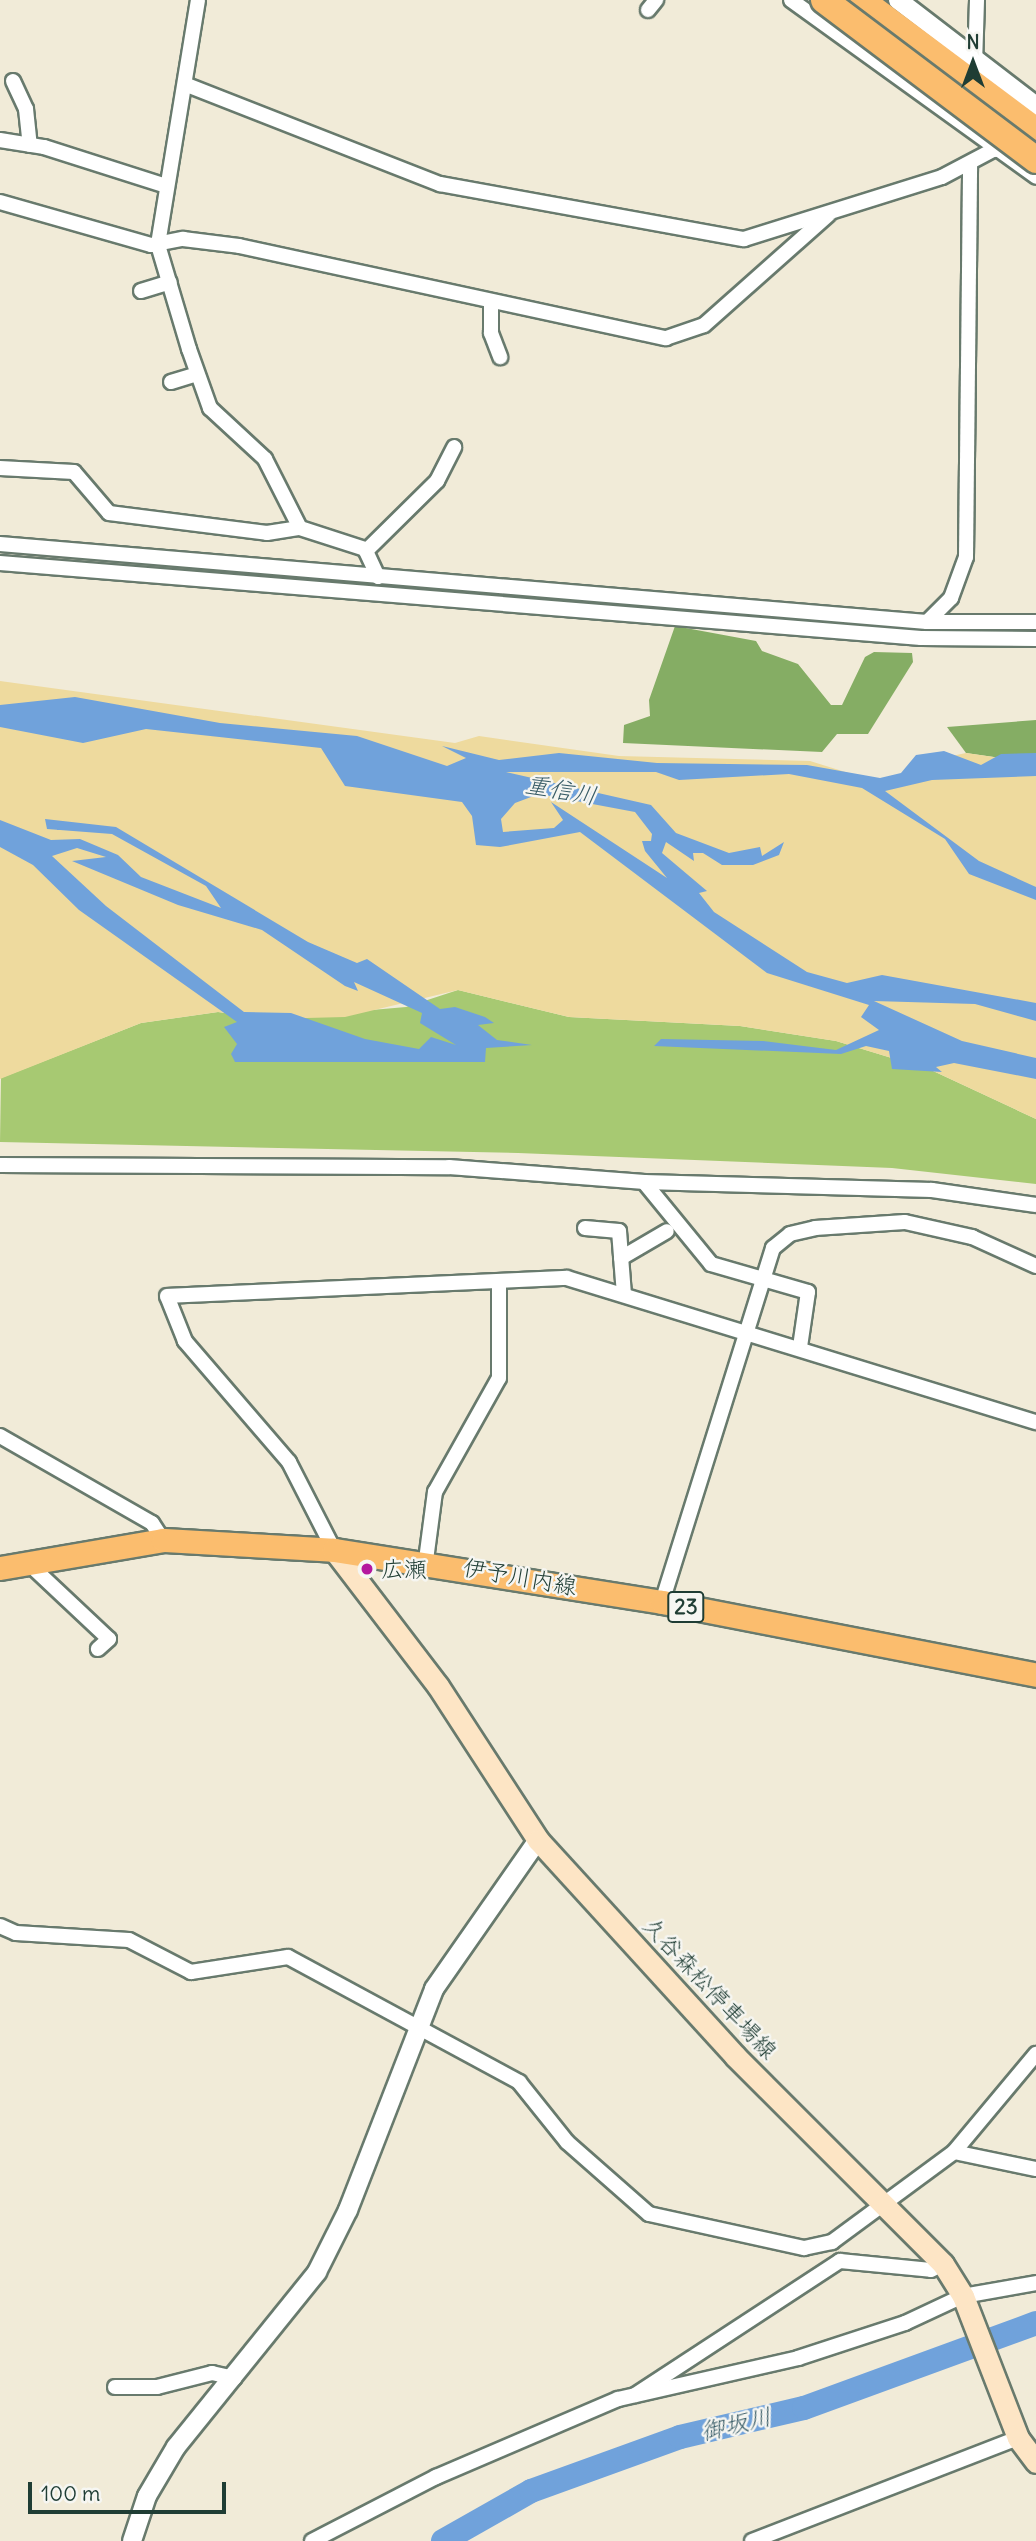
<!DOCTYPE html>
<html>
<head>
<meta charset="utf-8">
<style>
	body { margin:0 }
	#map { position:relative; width:1036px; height:2541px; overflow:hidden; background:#f1ebd8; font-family:Delius,"Klee One",sans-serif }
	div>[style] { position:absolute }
	.green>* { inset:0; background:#a7c972 }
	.forest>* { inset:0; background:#85ad64 }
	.sand>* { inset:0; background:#eeda9e }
	.water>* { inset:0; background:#70a2db }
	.river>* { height:24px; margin:-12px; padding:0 12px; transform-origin:12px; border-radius:12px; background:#70a2db }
	.roads { filter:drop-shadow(2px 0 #687a6d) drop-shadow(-2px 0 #687a6d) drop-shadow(0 2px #687a6d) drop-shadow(0 -2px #687a6d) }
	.minor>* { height:14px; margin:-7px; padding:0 7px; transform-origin:7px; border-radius:7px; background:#fff }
	.tertiary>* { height:18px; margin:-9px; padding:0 9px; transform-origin:9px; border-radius:9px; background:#fff }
	.secondary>* { height:21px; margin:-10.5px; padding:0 10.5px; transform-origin:10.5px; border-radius:10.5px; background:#fde5c5 }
	.primary>* { height:23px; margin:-11.5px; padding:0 11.5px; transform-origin:11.5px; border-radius:11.5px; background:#fbbd6e }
	.motorway>* { height:26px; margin:-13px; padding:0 13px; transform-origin:13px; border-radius:13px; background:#fbbd6e }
	.bridges { filter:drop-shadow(2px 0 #687a6d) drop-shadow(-2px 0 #687a6d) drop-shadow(0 2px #687a6d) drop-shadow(0 -2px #687a6d) }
	.motorway-bridge>* { height:26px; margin:-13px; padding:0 13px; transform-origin:13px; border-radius:13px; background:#fbbd6e }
	.dots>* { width:19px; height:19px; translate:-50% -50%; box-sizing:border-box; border:4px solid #f6f6f2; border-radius:50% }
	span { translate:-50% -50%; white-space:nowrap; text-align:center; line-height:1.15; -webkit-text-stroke:5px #f6f6f2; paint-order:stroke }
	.shield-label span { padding:2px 5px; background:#f6f6f2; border:2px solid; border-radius:5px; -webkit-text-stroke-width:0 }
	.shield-label { font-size:21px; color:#1f3d34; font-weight:700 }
	.poi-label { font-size:23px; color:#1f3d34 }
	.left { translate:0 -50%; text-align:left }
	.street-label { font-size:23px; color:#1f3d34 }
	.water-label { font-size:24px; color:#375b66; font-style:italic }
	.north { position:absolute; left:938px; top:28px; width:70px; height:70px; -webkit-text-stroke:5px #f6f6f2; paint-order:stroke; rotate:0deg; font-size:19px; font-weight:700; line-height:28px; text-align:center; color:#1f3d34 }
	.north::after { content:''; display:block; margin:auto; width:24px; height:32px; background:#1f3d34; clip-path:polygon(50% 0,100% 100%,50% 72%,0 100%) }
	.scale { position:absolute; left:28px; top:2482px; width:198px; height:32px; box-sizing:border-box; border:4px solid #1f3d34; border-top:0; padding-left:9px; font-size:21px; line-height:24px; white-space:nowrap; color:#1f3d34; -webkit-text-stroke:5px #f6f6f2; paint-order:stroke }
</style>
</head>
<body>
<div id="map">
	<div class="green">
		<div style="clip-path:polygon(458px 990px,569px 1017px,740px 1026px,836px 1041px,931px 1070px,1036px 1119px,1036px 1184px,892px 1168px,518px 1153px,0 1142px,1px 1078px,141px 1023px,218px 1012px,268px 1019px,406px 1007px)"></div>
	</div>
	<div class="forest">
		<div style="clip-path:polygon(675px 626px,756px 641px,762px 651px,798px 664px,831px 705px,842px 705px,865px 657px,874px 652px,912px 653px,913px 662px,868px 734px,837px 734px,822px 752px,623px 743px,624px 725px,650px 716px,649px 700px)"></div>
		<div style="clip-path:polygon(1036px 720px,1036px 763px,966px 753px,947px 727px)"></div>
	</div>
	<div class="sand">
		<div style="clip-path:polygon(0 681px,455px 743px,479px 736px,619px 756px,810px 761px,884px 784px,923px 762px,966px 753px,1036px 763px,1036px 1119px,931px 1070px,836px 1041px,740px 1026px,569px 1017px,458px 990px,345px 1017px,268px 1019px,218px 1012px,141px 1023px,0 1079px)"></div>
	</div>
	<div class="water">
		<div style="clip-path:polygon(evenodd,75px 697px,220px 723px,357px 736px,447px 766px,466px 758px,442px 746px,499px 760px,559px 753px,657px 763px,807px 765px,880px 778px,901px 773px,916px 755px,944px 751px,981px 765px,1001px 754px,1036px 753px,1036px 776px,932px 780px,885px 791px,979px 861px,1036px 887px,1036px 900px,969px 874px,945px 839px,862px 788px,789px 774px,679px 780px,656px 772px,506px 772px,651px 805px,676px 833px,729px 853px,760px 847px,762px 856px,784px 842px,779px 855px,753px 865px,722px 865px,703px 853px,693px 853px,694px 861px,666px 842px,662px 853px,707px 891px,699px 893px,714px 912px,807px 972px,847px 983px,882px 975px,1036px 1003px,1036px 1021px,975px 1004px,874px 1001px,962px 1041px,1036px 1058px,1036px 1079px,954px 1063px,936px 1067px,942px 1072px,892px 1069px,889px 1051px,866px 1046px,841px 1054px,654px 1046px,661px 1039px,763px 1041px,836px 1050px,879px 1030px,861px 1017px,869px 1005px,767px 973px,580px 832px,500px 847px,476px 845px,472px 816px,462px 802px,345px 786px,321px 748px,146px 729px,83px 743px,0 727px,0 705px,75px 697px,539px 794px,635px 812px,652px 834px,651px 841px,642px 841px,645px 851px,667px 878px,551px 802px,563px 820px,554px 828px,503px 832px,501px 819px,515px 803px,539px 794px)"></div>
		<div style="clip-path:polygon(evenodd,45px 819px,116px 827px,308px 942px,357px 963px,367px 959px,440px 1009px,455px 1007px,485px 1017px,494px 1023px,478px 1025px,497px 1040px,532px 1045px,486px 1048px,485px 1062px,235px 1062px,231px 1054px,237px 1044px,224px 1027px,237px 1022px,79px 910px,33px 865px,0 847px,0 820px,51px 840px,80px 839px,118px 855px,141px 877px,221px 908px,206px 886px,112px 834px,47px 829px,45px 819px,77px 848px,106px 857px,72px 861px,178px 905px,262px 930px,345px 986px,358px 991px,354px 982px,422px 1013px,420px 1023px,456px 1045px,431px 1037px,419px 1049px,365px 1039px,291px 1013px,244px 1012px,106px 906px,52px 856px,77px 848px)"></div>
	</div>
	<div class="river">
		<div style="left:443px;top:2541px;width:101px;rotate:-29.6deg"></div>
		<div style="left:531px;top:2491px;width:158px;rotate:-19.9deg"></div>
		<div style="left:680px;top:2437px;width:127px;rotate:-13.2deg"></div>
		<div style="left:804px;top:2408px;width:247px;rotate:-20.1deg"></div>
	</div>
	<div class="roads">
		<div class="minor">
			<div style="left:198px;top:0;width:248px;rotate:99.3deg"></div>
			<div style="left:158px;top:245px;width:109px;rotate:73.4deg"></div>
			<div style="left:189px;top:349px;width:63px;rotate:70.4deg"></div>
			<div style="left:210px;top:408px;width:75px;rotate:42.8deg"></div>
			<div style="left:265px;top:459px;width:77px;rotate:63.1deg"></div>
			<div style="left:300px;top:528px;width:68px;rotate:17.9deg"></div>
			<div style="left:365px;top:549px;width:31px;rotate:65deg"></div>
			<div style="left:791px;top:0;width:302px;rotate:35.8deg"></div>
			<div style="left:648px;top:10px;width:13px;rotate:-51deg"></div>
			<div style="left:975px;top:64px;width:64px;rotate:-88.2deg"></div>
			<div style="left:13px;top:81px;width:31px;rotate:65deg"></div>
			<div style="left:26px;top:109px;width:36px;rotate:84deg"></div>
			<div style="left:187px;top:85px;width:272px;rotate:21.4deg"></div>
			<div style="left:440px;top:184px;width:309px;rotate:10.3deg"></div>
			<div style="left:744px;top:239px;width:207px;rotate:-17.4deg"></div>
			<div style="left:942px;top:177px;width:58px;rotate:-27.9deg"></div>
			<div style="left:993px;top:150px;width:26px;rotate:-4deg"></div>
			<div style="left:0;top:140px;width:45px;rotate:9deg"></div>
			<div style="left:44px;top:147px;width:128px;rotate:17.7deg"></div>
			<div style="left:0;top:202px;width:157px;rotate:15.9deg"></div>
			<div style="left:151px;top:245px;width:33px;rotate:-11deg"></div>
			<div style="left:183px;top:239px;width:56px;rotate:7.1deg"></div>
			<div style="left:239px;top:246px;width:437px;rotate:12.2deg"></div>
			<div style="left:666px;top:338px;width:40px;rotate:-18.9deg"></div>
			<div style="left:704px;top:325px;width:166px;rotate:-41.6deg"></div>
			<div style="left:141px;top:291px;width:30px;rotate:-17deg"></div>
			<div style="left:491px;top:302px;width:31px;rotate:90deg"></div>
			<div style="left:491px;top:333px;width:26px;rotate:69deg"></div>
			<div style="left:171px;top:382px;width:27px;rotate:-17deg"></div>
			<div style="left:0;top:468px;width:74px;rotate:3.1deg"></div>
			<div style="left:74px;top:472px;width:54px;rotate:49.5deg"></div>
			<div style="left:109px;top:513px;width:159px;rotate:7.2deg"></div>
			<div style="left:267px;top:533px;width:33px;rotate:-9deg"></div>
			<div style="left:0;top:544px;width:930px;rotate:4.81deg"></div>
			<div style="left:927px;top:622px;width:109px"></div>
			<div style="left:366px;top:551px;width:100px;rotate:-44.6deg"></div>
			<div style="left:437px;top:481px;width:38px;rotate:-63deg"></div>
			<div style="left:0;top:563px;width:924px;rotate:4.66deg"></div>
			<div style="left:921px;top:638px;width:115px;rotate:0.5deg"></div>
			<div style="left:927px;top:622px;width:34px;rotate:-45deg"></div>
			<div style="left:951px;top:598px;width:44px;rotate:-69.9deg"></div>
			<div style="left:966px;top:557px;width:391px;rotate:-89.4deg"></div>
			<div style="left:0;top:1165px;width:449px;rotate:0.3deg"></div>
			<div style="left:449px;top:1167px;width:196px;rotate:4.4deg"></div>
			<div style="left:644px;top:1182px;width:288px;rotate:1.6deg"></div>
			<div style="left:932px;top:1190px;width:105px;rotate:8.2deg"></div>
			<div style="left:644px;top:1182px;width:106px;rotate:50.7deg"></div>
			<div style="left:711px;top:1264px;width:101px;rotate:16.1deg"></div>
			<div style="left:808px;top:1292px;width:56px;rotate:98.3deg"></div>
			<div style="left:585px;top:1228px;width:34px;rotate:5deg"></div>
			<div style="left:619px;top:1231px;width:64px;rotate:85.5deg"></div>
			<div style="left:621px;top:1258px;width:53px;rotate:-30.4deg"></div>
			<div style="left:0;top:1436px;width:175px;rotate:29.8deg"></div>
			<div style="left:152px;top:1523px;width:20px;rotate:57deg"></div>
			<div style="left:334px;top:1550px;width:99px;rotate:-117.1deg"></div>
			<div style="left:289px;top:1462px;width:160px;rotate:-130.7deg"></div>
			<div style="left:185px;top:1341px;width:48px;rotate:-111.8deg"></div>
			<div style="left:167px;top:1296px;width:400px;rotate:-2.6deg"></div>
			<div style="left:567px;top:1278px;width:491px;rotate:17.1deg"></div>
			<div style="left:426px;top:1560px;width:69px;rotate:-82.5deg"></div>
			<div style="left:435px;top:1492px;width:131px;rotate:-60.7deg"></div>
			<div style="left:499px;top:1378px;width:96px;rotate:-90deg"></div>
			<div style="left:28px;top:1563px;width:111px;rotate:43.2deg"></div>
			<div style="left:109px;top:1639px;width:15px;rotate:138deg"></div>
			<div style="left:662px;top:1602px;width:371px;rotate:-72.6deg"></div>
			<div style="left:773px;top:1248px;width:22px;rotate:-39deg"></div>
			<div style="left:790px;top:1234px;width:26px;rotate:-13deg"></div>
			<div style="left:815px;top:1228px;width:90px;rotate:-3.8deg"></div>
			<div style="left:905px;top:1222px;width:69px;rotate:12.6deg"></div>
			<div style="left:972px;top:1237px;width:70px;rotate:24.4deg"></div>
			<div style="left:0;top:1926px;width:17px;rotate:24deg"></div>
			<div style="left:16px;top:1933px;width:113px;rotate:3.5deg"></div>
			<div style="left:129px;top:1940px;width:70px;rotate:27.3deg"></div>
			<div style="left:191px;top:1972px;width:98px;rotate:-8.8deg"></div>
			<div style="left:288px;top:1957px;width:263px;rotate:28.4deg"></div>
			<div style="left:519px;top:2082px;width:77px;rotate:51.3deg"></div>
			<div style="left:567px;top:2142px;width:109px;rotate:41.3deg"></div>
			<div style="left:649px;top:2214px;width:159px;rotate:12.4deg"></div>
			<div style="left:804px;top:2248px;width:29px;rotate:-12deg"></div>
			<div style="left:832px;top:2242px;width:152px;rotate:-36.4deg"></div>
			<div style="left:954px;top:2152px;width:128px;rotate:-50.1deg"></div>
			<div style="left:954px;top:2152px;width:84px;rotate:11.7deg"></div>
			<div style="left:115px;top:2387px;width:42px"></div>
			<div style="left:157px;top:2387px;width:57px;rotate:-14.3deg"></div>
			<div style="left:212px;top:2373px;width:23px;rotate:13deg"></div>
			<div style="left:635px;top:2395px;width:245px;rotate:-33.2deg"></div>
			<div style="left:840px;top:2261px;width:91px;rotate:5.6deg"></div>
			<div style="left:931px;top:2270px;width:13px;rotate:-27deg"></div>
			<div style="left:312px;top:2541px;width:140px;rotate:-27.3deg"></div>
			<div style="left:436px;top:2477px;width:198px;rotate:-23.2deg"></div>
			<div style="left:618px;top:2399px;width:185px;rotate:-12.8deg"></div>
			<div style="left:798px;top:2358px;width:113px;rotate:-18.1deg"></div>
			<div style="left:905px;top:2323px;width:64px;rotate:-25deg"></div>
			<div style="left:963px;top:2296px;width:74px;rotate:-10.1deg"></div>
			<div style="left:752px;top:2541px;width:285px;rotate:-21.2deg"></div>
		</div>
		<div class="tertiary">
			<div style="left:898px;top:0;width:174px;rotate:37.5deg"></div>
			<div style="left:132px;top:2541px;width:47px;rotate:-71.6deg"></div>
			<div style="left:147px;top:2496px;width:57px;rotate:-59.4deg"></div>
			<div style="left:176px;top:2447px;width:225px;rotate:-51.1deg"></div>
			<div style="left:317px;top:2272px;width:69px;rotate:-63.4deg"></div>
			<div style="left:348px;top:2210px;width:237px;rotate:-68.7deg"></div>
			<div style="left:434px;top:1989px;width:182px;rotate:-55.1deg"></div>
		</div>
		<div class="secondary">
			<div style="left:334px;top:1550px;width:171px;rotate:52.6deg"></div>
			<div style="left:438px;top:1686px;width:184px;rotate:57deg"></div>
			<div style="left:538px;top:1840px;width:292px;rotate:47.6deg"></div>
			<div style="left:735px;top:2056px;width:294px;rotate:45deg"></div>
			<div style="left:943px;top:2264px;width:38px;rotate:58deg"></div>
			<div style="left:963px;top:2296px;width:152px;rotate:68.8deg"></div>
			<div style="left:1018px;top:2438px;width:30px;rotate:53deg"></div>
		</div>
		<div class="primary">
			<div style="left:0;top:1568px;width:165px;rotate:-9.7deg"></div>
			<div style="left:163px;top:1540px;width:171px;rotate:3.3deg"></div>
			<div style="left:334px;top:1550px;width:332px;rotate:9deg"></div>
			<div style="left:662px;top:1602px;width:381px;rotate:11deg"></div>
		</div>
		<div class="motorway">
			<div style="left:861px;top:0;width:219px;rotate:36.8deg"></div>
		</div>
	</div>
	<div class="bridges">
		<div class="motorway-bridge">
			<div style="left:824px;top:0;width:266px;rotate:37deg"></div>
		</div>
	</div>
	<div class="dots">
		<div style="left:367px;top:1569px;background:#b5179e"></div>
	</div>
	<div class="shield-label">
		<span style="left:686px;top:1607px">23</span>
	</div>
	<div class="poi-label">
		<span class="left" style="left:381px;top:1569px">広瀬</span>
	</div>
	<div class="street-label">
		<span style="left:520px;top:1577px;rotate:10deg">伊予川内線</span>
		<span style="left:710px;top:1988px;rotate:47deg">久谷森松停車場線</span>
	</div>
	<div class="water-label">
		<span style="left:561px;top:790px;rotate:10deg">重信川</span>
		<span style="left:736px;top:2424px;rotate:-13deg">御坂川</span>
	</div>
	<div class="north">N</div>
	<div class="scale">100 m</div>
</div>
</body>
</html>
